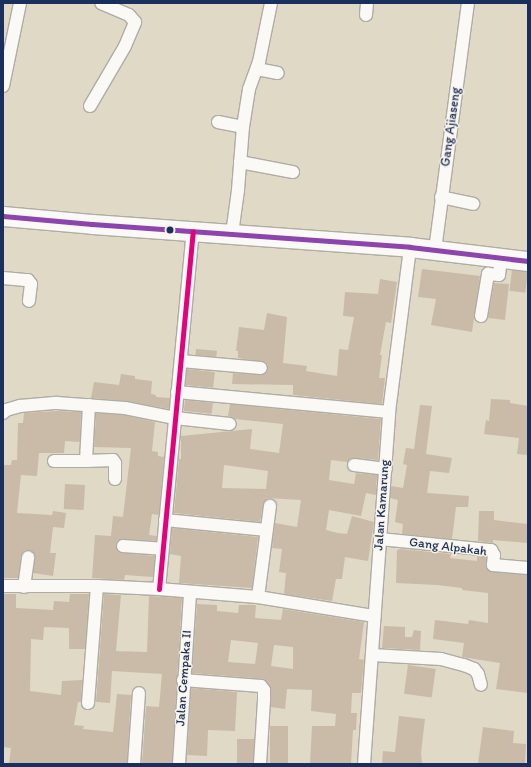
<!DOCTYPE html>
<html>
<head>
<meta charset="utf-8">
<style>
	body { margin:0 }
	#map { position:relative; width:531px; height:767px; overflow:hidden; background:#e0d9c6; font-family:Itim,sans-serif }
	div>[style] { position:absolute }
	.building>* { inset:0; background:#c9bba7; transform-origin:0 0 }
	.roads { filter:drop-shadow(1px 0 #aeaca4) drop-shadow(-1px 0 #aeaca4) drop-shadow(0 1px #aeaca4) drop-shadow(0 -1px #aeaca4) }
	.street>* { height:12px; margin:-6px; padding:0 6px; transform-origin:6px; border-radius:6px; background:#faf9f6 }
	.primary>* { height:19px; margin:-9.5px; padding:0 9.5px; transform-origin:9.5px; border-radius:9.5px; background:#faf9f6 }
	.bus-1>* { height:5px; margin:-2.5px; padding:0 2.5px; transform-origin:2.5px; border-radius:2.5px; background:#8e44ad }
	.bus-2>* { height:5px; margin:-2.5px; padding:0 2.5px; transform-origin:2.5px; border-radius:2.5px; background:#e5007d }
	.dots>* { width:11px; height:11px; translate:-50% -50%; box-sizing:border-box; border:2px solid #f7f3e8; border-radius:50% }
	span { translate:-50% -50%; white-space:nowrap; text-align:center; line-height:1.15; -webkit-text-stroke:3px #f7f3e8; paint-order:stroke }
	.street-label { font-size:13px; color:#1b2f5e }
	.frame { position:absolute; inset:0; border:4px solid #1b2f5e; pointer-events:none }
</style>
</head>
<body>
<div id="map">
	<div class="building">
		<div style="clip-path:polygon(422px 269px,480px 276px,472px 332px,431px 325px,436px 299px,418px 297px)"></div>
		<div style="left:512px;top:270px;width:16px;height:21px;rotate:7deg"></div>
		<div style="clip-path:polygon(380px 279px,397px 282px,391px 323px,386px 322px,380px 355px,382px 355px,379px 378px,385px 378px,382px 404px,293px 395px,293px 385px,232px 384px,233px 373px,260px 375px,267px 372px,268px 365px,265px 362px,238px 358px,238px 351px,236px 351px,239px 327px,264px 330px,267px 313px,287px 317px,283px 363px,307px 366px,306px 371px,337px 376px,339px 349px,348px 350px,354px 317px,343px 316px,345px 292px,378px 294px)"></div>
		<div style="clip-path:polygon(494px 283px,509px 284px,505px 320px,488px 318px)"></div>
		<div style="left:196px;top:349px;width:21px;height:6px;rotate:5deg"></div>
		<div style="left:187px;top:369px;width:28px;height:16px;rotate:6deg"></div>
		<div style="clip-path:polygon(121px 374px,135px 376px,135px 379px,152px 381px,151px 394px,156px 395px,156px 397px,170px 398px,169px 409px,126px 401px,91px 398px,94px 382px,119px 385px)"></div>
		<div style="clip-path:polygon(491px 399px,510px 400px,510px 403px,528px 406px,528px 455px,517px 454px,519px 438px,484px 434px,486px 420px,489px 421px)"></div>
		<div style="left:185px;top:400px;width:28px;height:11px;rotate:6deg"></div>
		<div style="clip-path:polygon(evenodd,230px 404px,381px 419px,378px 460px,355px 458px,351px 458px,347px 462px,331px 460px,329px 480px,354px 484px,356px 473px,377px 475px,376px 495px,366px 493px,361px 516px,329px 510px,326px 530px,338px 533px,347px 534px,352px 516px,374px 522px,368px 561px,345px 557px,342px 579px,336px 579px,332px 601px,284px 594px,286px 573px,279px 572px,282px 549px,272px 548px,275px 523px,297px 527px,301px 500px,267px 498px,263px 505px,260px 522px,174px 513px,179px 459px,181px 459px,181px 436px,252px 429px,250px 449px,279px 453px,283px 424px,235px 419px,228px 416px,230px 404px,224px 465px,268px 471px,266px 489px,222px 488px,224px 465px)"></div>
		<div style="clip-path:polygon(420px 405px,432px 406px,426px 454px,452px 458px,449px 473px,430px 471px,427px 493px,469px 496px,468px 507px,456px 507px,452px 539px,402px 534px,403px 524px,395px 522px,398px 500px,390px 498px,391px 486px,403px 488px,407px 465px,403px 464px,406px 448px,414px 449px)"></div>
		<div style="clip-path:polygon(57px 411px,81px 412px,80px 442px,65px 441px,64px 453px,39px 453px,37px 476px,21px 475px,17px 513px,52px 515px,53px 511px,66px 513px,64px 528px,53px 527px,50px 553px,56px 553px,53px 576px,33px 573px,35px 555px,29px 550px,25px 550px,21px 556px,18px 578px,3px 578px,3px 465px,11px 465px,12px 460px,17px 460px,18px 423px,23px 423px,24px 413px)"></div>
		<div style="clip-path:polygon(96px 413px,124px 415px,155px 422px,152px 451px,158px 452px,158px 456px,164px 457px,159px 515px,152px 514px,149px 535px,157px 536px,156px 541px,123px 539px,117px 541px,116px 546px,118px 552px,122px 553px,155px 556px,153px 577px,125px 575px,124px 580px,92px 578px,95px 535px,111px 536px,113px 516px,123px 517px,131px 448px,94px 447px)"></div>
		<div style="left:65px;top:484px;width:20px;height:25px;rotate:3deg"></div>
		<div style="clip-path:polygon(479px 511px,494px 511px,494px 520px,528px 524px,528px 543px,493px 540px,493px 543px,478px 541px)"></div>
		<div style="clip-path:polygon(172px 528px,258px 537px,252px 588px,179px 583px,181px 556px,170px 554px)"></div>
		<div style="clip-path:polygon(400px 549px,451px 554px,450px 558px,477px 561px,477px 556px,486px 557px,486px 568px,489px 571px,528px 575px,528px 693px,496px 689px,500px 663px,462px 657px,464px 643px,433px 639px,435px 620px,468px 624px,469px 620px,488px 623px,488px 593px,462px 590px,462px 588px,437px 585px,396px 583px,397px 550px)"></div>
		<div style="clip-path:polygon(3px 594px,16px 594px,16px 608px,53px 610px,54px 601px,69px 602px,70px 594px,89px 594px,85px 649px,69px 649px,69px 628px,44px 627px,43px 640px,31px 639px,30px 691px,61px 695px,62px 681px,82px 680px,81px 702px,78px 702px,74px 725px,84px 726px,83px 729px,113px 732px,117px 694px,131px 695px,127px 764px,9px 764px,11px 748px,3px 747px)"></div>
		<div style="clip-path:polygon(104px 594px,121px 595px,116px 651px,147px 652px,149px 596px,182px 598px,172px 764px,142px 764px,146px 706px,159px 707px,162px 674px,112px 671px,110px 703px,96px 702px)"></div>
		<div style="clip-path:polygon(evenodd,197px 604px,217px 605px,217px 611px,238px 613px,239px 605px,256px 605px,255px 618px,281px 620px,283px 609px,364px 622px,359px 659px,364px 660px,361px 693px,352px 693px,351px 713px,357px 713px,356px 730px,353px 730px,351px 764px,310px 763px,312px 726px,335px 726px,336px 714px,311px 711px,312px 690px,287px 689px,285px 709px,271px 707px,271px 690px,264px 679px,192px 673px,197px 604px,231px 640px,258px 643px,255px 664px,228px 662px,231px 640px,197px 604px,274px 645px,293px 647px,293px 669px,271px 666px,274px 645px)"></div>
		<div style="clip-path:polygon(384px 626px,405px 627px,405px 637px,412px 637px,414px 630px,421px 631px,420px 650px,382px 648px)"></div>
		<div style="left:408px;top:665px;width:28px;height:29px;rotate:8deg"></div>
		<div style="clip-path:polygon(191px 688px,237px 692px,235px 731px,208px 730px,207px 756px,187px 755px)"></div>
		<div style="clip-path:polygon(399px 716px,425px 719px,421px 753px,422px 764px,382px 764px,383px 751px,395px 752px)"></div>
		<div style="left:270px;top:726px;width:18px;height:37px"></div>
		<div style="clip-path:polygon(483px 727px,514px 731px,513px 743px,526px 744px,525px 764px,478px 764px)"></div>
		<div style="left:237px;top:739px;width:17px;height:25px"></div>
	</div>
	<div class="roads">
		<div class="street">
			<div style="left:366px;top:15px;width:12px;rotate:-85deg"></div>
			<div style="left:257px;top:69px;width:21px;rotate:11deg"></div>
			<div style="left:3px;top:86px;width:85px;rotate:-78.4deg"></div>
			<div style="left:90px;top:106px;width:69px;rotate:-59.7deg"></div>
			<div style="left:125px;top:46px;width:26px;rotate:-67deg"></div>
			<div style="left:135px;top:22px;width:9px;rotate:-131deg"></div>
			<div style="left:129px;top:15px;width:30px;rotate:-157deg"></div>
			<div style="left:218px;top:122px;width:25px;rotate:11deg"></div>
			<div style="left:240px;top:162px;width:54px;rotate:10.7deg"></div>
			<div style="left:441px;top:197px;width:33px;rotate:12deg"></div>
			<div style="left:232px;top:234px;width:44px;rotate:-82.2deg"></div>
			<div style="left:238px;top:190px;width:63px;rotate:-85.5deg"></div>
			<div style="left:243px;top:127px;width:38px;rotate:-81deg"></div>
			<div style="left:249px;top:89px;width:29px;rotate:-70deg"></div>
			<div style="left:259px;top:62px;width:60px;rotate:-78.5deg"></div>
			<div style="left:435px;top:250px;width:249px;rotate:-82.4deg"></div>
			<div style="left:3px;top:278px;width:25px;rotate:5deg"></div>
			<div style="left:28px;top:280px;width:5px;rotate:53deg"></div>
			<div style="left:31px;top:284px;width:17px;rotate:97deg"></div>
			<div style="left:481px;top:316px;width:43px;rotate:-80.5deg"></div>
			<div style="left:488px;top:274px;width:11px;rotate:5deg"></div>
			<div style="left:499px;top:275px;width:17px;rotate:-83deg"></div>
			<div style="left:181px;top:361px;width:80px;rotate:5deg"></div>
			<div style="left:177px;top:392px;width:213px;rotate:5.4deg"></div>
			<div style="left:89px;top:405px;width:56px;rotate:93.1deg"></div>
			<div style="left:86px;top:461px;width:27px;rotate:-2deg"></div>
			<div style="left:113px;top:460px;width:4px;rotate:56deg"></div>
			<div style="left:115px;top:463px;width:16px;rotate:90deg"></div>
			<div style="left:3px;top:413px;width:4px;rotate:-45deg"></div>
			<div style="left:6px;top:410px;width:15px;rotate:-16deg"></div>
			<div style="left:20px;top:406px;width:37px;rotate:-5deg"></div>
			<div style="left:57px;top:403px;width:68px;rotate:4.2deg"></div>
			<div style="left:125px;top:408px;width:51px;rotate:11.3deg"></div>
			<div style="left:175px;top:418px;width:55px;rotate:6.2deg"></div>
			<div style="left:54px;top:461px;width:32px"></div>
			<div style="left:354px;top:465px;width:32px;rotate:7deg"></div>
			<div style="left:165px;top:520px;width:102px;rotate:5.6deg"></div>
			<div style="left:380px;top:539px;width:112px;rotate:5.7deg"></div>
			<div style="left:491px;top:550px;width:6px;rotate:59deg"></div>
			<div style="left:494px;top:555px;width:10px;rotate:96deg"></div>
			<div style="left:493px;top:565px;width:35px;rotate:5deg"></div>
			<div style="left:123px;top:546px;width:39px;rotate:4deg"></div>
			<div style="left:3px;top:586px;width:94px"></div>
			<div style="left:97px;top:586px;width:62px;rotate:2.8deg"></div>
			<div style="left:159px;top:589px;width:99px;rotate:4.6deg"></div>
			<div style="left:258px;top:597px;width:118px;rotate:9.3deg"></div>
			<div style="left:24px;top:587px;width:30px;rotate:-82deg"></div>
			<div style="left:159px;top:589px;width:359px;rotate:-84.6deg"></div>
			<div style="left:258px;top:597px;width:92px;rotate:-82.5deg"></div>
			<div style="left:372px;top:655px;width:69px;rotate:3.3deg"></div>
			<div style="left:441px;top:659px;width:24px;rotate:15deg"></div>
			<div style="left:464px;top:665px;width:11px;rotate:22deg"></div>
			<div style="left:474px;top:669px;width:6px;rotate:51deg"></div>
			<div style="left:478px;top:674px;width:11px;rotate:75deg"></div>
			<div style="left:183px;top:680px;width:78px;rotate:4.4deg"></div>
			<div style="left:261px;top:686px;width:5px;rotate:53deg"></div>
			<div style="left:264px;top:690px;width:10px;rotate:90deg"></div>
			<div style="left:264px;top:700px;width:64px;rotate:93.6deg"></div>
			<div style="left:88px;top:703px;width:117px;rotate:-85.6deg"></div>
			<div style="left:134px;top:764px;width:71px;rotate:-86deg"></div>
			<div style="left:179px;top:764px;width:172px;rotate:-86.3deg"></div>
			<div style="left:364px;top:764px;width:353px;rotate:-85.9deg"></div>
			<div style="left:389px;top:412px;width:166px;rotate:-82.7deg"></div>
		</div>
		<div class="primary">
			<div style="left:3px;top:216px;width:89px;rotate:5.1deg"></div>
			<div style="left:92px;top:224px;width:319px;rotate:4.1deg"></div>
			<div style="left:410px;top:247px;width:119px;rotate:6.8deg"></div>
		</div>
	</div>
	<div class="bus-1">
		<div style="left:3px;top:216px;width:89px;rotate:5.1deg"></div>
		<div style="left:92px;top:224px;width:319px;rotate:4.1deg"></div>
		<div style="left:410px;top:247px;width:119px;rotate:6.8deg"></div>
	</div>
	<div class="bus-2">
		<div style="left:159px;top:589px;width:359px;rotate:-84.6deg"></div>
	</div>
	<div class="dots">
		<div style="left:170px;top:230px;background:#1b2f5e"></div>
	</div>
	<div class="street-label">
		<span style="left:451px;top:127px;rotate:-82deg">Gang Ajiaseng</span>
		<span style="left:382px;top:505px;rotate:-86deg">Jalan Kamarung</span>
		<span style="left:448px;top:547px;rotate:7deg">Gang Alpakah</span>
		<span style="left:184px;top:678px;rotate:-86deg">Jalan Cempaka II</span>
	</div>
	<div class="frame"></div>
</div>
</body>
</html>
